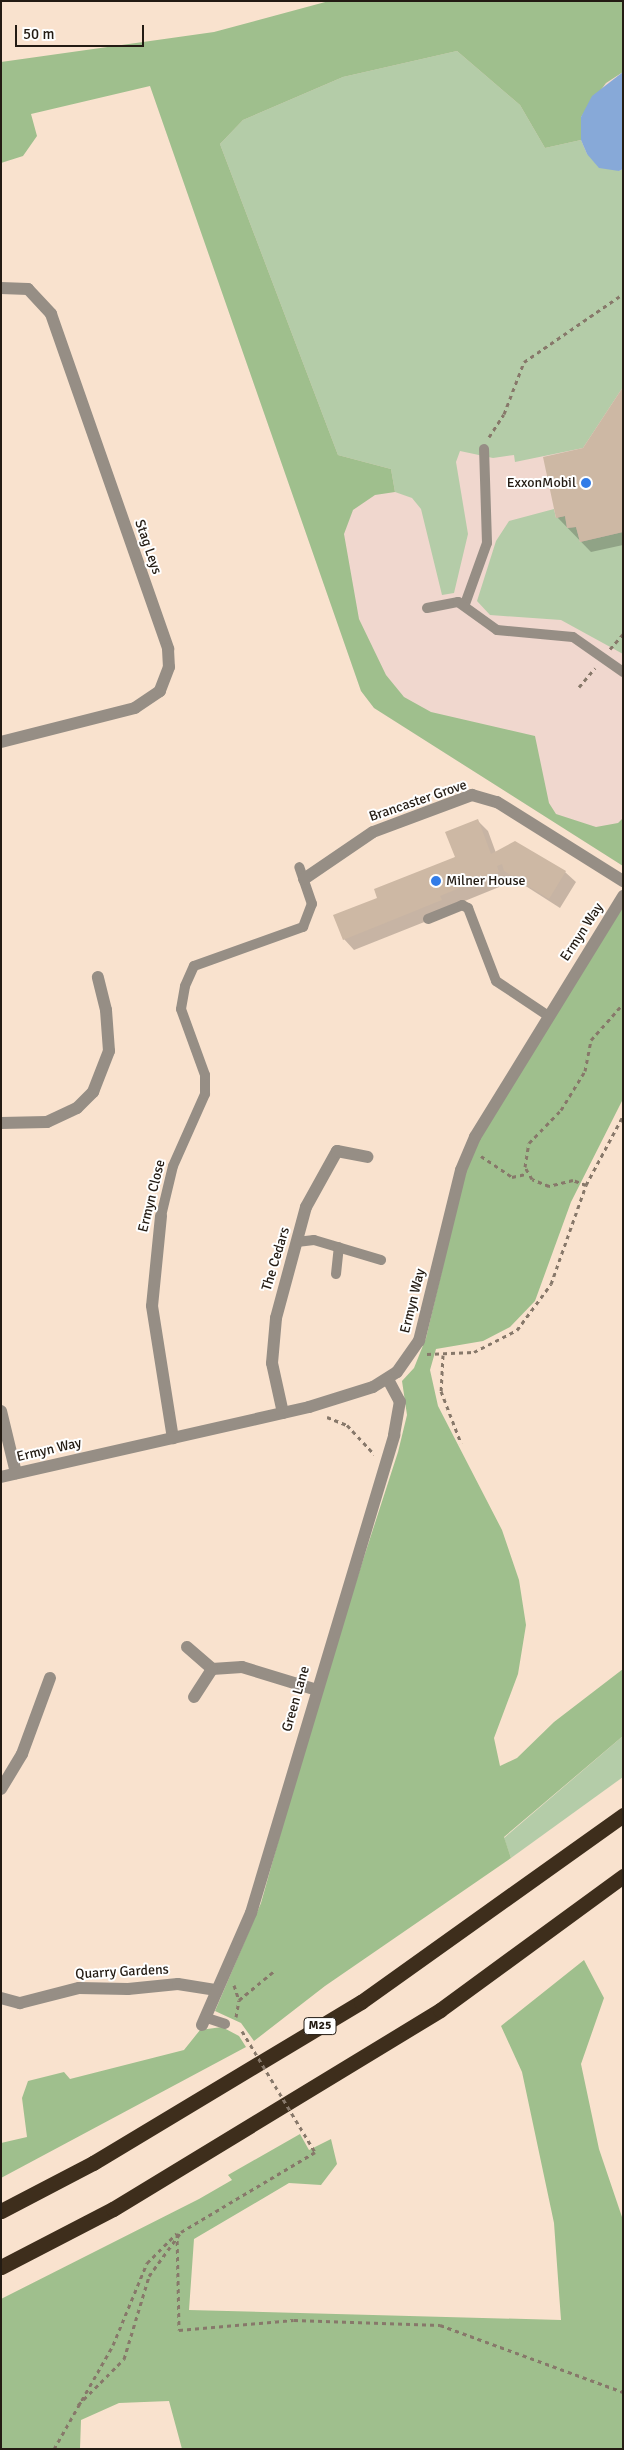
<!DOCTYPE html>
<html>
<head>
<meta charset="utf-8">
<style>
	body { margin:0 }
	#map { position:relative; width:624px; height:2450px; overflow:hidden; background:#f9e2ce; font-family:Signika,sans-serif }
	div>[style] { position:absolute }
	.commercial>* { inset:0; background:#f0d7ce }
	.green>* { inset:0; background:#b4cca8 }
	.forest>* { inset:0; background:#9fbf8d }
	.water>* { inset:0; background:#87a9d8 }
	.shadow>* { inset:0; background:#0003 }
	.building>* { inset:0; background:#cdb8a4 }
	.path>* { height:3px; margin-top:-1.5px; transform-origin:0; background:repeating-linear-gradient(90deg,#87786a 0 4px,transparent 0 8px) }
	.service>* { height:10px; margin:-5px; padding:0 5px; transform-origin:5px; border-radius:5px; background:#968e85 }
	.minor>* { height:12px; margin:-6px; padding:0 6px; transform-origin:6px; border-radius:6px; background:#968e85 }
	.motorway>* { height:15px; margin:-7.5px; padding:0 7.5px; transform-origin:7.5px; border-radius:7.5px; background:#3e2e1c }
	.path-bridge>* { height:3px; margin-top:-1.5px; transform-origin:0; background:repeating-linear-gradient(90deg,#87786a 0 4px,transparent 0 8px) }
	.dots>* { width:14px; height:14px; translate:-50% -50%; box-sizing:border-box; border:2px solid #fff; border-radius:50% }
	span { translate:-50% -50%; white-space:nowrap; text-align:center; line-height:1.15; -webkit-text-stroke:4px #fff; paint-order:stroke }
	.shield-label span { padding:1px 4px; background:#fff; border:1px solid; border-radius:4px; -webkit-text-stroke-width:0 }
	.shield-label { font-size:12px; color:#231b13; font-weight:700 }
	.poi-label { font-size:14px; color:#231b13 }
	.right { translate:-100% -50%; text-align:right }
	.left { translate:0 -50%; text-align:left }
	.street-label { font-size:14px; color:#231b13 }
	.frame { position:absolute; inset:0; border:2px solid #231b13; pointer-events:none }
	.scale { position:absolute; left:15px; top:25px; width:129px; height:22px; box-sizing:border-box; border:2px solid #231b13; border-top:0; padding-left:6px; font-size:15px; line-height:18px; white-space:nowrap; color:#231b13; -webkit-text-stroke:4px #fff; paint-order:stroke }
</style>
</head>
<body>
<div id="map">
	<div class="commercial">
		<div style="clip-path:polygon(623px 1px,623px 866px,374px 708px,361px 691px,150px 86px)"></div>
	</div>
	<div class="green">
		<div style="clip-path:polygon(457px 51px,520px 105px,545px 148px,581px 140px,587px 154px,619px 171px,623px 169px,623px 387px,583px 448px,515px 462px,514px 455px,493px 458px,460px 451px,456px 462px,468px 534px,454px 593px,442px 595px,421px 509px,412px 498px,395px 492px,391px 469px,338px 455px,220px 144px,243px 120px,343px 77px)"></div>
		<div style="clip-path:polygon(554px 509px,556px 518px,565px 516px,567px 528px,576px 527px,580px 542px,623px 532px,623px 654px,561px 620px,490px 615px,477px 601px,496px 541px,509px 521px)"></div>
		<div style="clip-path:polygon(623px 1736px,623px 1777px,511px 1858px,504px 1838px)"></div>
	</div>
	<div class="forest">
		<div style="clip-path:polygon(329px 1px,623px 1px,623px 72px,606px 83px,581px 117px,581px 140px,545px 148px,520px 105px,457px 51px,343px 77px,243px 120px,220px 144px,338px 455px,391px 469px,395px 492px,375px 495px,353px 510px,344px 534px,359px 619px,386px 675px,404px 697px,431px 712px,535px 736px,549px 803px,556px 814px,596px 827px,618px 823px,623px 818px,623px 866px,374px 708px,361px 691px,150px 86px,31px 114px,37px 136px,23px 156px,1px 163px,1px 62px,214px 32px)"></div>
		<div style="clip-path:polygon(623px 906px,623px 1099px,571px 1202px,535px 1301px,510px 1327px,483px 1341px,436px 1349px,430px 1370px,438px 1406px,502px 1530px,519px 1580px,526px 1625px,518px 1674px,494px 1738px,500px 1766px,517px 1758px,554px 1722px,623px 1669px,623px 1736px,504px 1837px,511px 1858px,325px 1986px,254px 2041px,241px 2023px,215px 2011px,261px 1903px,318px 1699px,398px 1452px,407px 1415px,402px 1381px,414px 1368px,426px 1338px,462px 1185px,475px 1145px)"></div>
		<div style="clip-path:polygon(584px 1960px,604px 1998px,581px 2064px,599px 2149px,623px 2220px,623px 2449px,182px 2449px,169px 2401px,119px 2403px,81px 2420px,80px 2449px,1px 2449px,1px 2299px,199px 2199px,232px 2180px,228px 2175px,300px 2134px,309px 2150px,331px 2139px,337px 2164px,321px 2185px,289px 2183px,194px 2239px,189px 2310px,561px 2320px,554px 2223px,522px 2072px,501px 2026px)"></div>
		<div style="clip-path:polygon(222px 2027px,239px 2036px,246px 2047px,1px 2178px,1px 2143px,27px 2137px,22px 2098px,28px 2081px,64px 2072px,70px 2079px,184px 2050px,200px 2030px)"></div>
	</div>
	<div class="water">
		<div style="clip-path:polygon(623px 72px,623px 169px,619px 171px,599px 168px,587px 154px,581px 140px,581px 117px,592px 96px)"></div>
	</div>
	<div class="shadow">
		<div style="clip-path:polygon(623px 389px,623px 545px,591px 552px,557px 517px,584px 449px)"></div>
		<div style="clip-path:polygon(477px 820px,488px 831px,496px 853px,565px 872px,576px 882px,560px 908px,510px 876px,509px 883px,450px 907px,452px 911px,354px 950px,344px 939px,379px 898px,456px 857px)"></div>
	</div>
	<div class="building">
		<div style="clip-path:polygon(623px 387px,623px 532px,580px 542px,576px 527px,567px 528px,565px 516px,556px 518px,543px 457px,583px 448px)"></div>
		<div style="clip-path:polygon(478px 819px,491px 854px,515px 841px,566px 871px,549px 899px,504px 871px,502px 864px,497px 866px,499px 872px,440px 896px,442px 900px,343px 940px,333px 915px,377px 898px,374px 889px,455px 857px,445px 832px)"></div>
	</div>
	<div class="path">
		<div style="left:489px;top:437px;width:27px;rotate:-57deg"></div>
		<div style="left:504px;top:414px;width:56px;rotate:-69deg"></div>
		<div style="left:524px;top:362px;width:120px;rotate:-34.5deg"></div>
		<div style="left:610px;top:649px;width:20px;rotate:-49deg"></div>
		<div style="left:579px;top:687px;width:25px;rotate:-50deg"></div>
		<div style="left:481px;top:1156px;width:37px;rotate:34deg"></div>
		<div style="left:512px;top:1177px;width:14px;rotate:-12deg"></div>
		<div style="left:586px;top:1185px;width:14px;rotate:-159deg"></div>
		<div style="left:573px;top:1180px;width:25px;rotate:166deg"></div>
		<div style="left:549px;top:1186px;width:18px;rotate:-158deg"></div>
		<div style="left:532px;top:1179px;width:14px;rotate:-120deg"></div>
		<div style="left:525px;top:1167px;width:24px;rotate:-81deg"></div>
		<div style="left:529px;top:1143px;width:46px;rotate:-45.9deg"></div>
		<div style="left:561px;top:1110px;width:46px;rotate:-58.4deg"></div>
		<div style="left:585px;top:1071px;width:32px;rotate:-79deg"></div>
		<div style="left:591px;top:1040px;width:48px;rotate:-48.4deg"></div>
		<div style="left:427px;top:1354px;width:47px;rotate:-2.4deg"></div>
		<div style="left:474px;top:1352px;width:48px;rotate:-27.1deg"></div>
		<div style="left:517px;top:1330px;width:57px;rotate:-53.5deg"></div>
		<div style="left:551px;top:1284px;width:105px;rotate:-70.5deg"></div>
		<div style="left:586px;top:1185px;width:78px;rotate:-61.8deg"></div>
		<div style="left:443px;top:1355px;width:36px;rotate:93deg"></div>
		<div style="left:441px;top:1391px;width:56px;rotate:69deg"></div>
		<div style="left:327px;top:1417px;width:22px;rotate:22deg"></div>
		<div style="left:347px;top:1425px;width:40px;rotate:47deg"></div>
		<div style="left:234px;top:1985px;width:16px;rotate:72deg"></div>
		<div style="left:236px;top:2017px;width:17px;rotate:-80deg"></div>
		<div style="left:239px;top:2000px;width:45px;rotate:-39.6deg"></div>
		<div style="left:177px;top:2233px;width:97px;rotate:88.8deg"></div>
		<div style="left:179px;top:2330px;width:115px;rotate:-5deg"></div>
		<div style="left:294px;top:2320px;width:146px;rotate:2deg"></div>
		<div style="left:440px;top:2325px;width:195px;rotate:20.1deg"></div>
		<div style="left:78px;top:2405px;width:65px;rotate:-45deg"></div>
		<div style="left:124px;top:2359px;width:87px;rotate:-73.2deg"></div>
		<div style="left:149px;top:2276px;width:54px;rotate:-54deg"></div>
		<div style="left:181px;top:2232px;width:156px;rotate:-30.8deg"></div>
		<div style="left:54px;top:2449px;width:120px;rotate:-60.4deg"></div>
		<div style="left:113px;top:2345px;width:89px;rotate:-67.5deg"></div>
		<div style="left:147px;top:2263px;width:42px;rotate:-45deg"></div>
	</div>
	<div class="service">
		<div style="left:465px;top:604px;width:65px;rotate:-70.2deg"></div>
		<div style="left:487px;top:543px;width:94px;rotate:-91.8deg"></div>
		<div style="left:427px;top:608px;width:32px;rotate:-11deg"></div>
		<div style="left:458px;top:602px;width:48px;rotate:35.7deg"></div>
		<div style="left:497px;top:630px;width:76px;rotate:5.3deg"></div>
		<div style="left:573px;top:637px;width:61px;rotate:35deg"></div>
		<div style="left:428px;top:919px;width:37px;rotate:-22deg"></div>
		<div style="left:462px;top:905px;width:7px;rotate:27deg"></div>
		<div style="left:468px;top:908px;width:78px;rotate:69deg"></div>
		<div style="left:496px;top:981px;width:61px;rotate:33.7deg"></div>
		<div style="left:161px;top:1216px;width:51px;rotate:-76.5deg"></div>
		<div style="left:173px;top:1166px;width:79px;rotate:-66deg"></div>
		<div style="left:205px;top:1094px;width:19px;rotate:-90deg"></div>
		<div style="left:205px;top:1075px;width:70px;rotate:-110deg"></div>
		<div style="left:181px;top:1009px;width:23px;rotate:-80deg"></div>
		<div style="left:185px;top:986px;width:22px;rotate:-66deg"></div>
		<div style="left:194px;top:966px;width:116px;rotate:-19.7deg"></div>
		<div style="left:303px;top:927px;width:25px;rotate:-69deg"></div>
		<div style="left:312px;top:904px;width:39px;rotate:-109deg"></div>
		<div style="left:297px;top:1242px;width:17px;rotate:-7deg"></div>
		<div style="left:314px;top:1240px;width:70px;rotate:16.6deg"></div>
		<div style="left:336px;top:1274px;width:27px;rotate:-84deg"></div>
		<div style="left:207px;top:2018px;width:19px;rotate:18deg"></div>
	</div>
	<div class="minor">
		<div style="left:1px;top:288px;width:27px;rotate:2deg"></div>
		<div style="left:28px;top:289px;width:34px;rotate:47deg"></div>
		<div style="left:51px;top:314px;width:355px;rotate:70.7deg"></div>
		<div style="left:168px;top:649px;width:18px;rotate:87deg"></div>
		<div style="left:169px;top:667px;width:26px;rotate:111deg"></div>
		<div style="left:160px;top:691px;width:30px;rotate:146deg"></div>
		<div style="left:135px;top:708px;width:138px;rotate:165.8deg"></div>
		<div style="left:304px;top:879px;width:83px;rotate:-34.3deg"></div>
		<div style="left:373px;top:832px;width:106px;rotate:-20.5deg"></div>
		<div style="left:472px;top:795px;width:26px;rotate:16deg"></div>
		<div style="left:497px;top:802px;width:149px;rotate:32.1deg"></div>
		<div style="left:1px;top:1123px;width:46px;rotate:-1.2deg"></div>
		<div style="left:47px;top:1122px;width:33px;rotate:-25deg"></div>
		<div style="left:77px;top:1108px;width:23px;rotate:-45deg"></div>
		<div style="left:93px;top:1092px;width:44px;rotate:-68.7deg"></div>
		<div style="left:109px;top:1051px;width:41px;rotate:-94.2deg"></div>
		<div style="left:106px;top:1010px;width:34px;rotate:-104deg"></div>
		<div style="left:161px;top:1216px;width:90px;rotate:95.7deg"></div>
		<div style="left:152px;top:1306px;width:134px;rotate:81deg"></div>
		<div style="left:1px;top:1411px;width:64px;rotate:76.4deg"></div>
		<div style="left:283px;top:1413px;width:51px;rotate:-102.4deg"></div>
		<div style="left:272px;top:1363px;width:45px;rotate:-84.9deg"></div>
		<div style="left:276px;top:1318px;width:115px;rotate:-74.9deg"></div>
		<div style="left:306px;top:1207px;width:64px;rotate:-61deg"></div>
		<div style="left:337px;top:1151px;width:31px;rotate:11deg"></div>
		<div style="left:1px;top:1477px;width:316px;rotate:-12.8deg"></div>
		<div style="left:309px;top:1407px;width:67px;rotate:-17.4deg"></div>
		<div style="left:373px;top:1387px;width:28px;rotate:-32deg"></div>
		<div style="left:397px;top:1372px;width:38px;rotate:-55deg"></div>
		<div style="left:419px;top:1341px;width:176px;rotate:-76.2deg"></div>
		<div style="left:461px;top:1170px;width:36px;rotate:-67deg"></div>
		<div style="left:475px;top:1137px;width:283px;rotate:-58.4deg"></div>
		<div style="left:187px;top:1647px;width:33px;rotate:41deg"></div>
		<div style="left:212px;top:1669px;width:30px;rotate:-4deg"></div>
		<div style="left:242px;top:1667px;width:75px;rotate:17deg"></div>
		<div style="left:194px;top:1697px;width:33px;rotate:-57deg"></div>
		<div style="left:1px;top:1789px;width:41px;rotate:-59deg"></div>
		<div style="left:22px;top:1754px;width:81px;rotate:-69.8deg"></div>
		<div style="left:1px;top:1998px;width:20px;rotate:15deg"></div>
		<div style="left:20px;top:2003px;width:61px;rotate:-14.3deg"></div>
		<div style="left:79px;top:1988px;width:49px;rotate:1.2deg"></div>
		<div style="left:128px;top:1989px;width:50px;rotate:-5.7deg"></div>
		<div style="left:178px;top:1984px;width:39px;rotate:9deg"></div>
		<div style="left:202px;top:2025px;width:122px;rotate:-66.4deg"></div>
		<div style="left:251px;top:1913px;width:499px;rotate:-73.3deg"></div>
		<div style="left:394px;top:1435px;width:34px;rotate:-80deg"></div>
		<div style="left:400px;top:1402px;width:26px;rotate:-118deg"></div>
	</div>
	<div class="motorway">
		<div style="left:1px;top:2211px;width:104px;rotate:-27.6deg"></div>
		<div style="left:93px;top:2163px;width:313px;rotate:-31deg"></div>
		<div style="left:361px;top:2002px;width:322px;rotate:-35.5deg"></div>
		<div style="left:1px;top:2267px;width:126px;rotate:-27.4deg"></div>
		<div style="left:113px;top:2209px;width:383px;rotate:-31.3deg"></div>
		<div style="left:440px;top:2010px;width:227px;rotate:-36.2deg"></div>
	</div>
	<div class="path-bridge">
		<div style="left:242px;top:2031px;width:141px;rotate:58.9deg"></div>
	</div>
	<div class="dots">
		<div style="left:586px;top:483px;background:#327ce8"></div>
		<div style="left:436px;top:881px;background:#327ce8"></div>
	</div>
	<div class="shield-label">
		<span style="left:320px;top:2026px">M25</span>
	</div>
	<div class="poi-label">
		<span class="right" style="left:576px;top:483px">ExxonMobil</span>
		<span class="left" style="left:446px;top:881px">Milner House</span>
	</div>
	<div class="street-label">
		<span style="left:148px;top:547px;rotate:71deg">Stag Leys</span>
		<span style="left:418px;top:801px;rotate:-19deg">Brancaster Grove</span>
		<span style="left:582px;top:932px;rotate:-57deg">Ermyn Way</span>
		<span style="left:152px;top:1196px;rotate:-76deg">Ermyn Close</span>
		<span style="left:276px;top:1259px;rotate:-73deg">The Cedars</span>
		<span style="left:413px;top:1301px;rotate:-76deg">Ermyn Way</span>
		<span style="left:49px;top:1450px;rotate:-13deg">Ermyn Way</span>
		<span style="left:296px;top:1699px;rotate:-74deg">Green Lane</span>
		<span style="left:122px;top:1972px;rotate:-3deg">Quarry Gardens</span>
	</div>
	<div class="frame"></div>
	<div class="scale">50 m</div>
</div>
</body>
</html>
